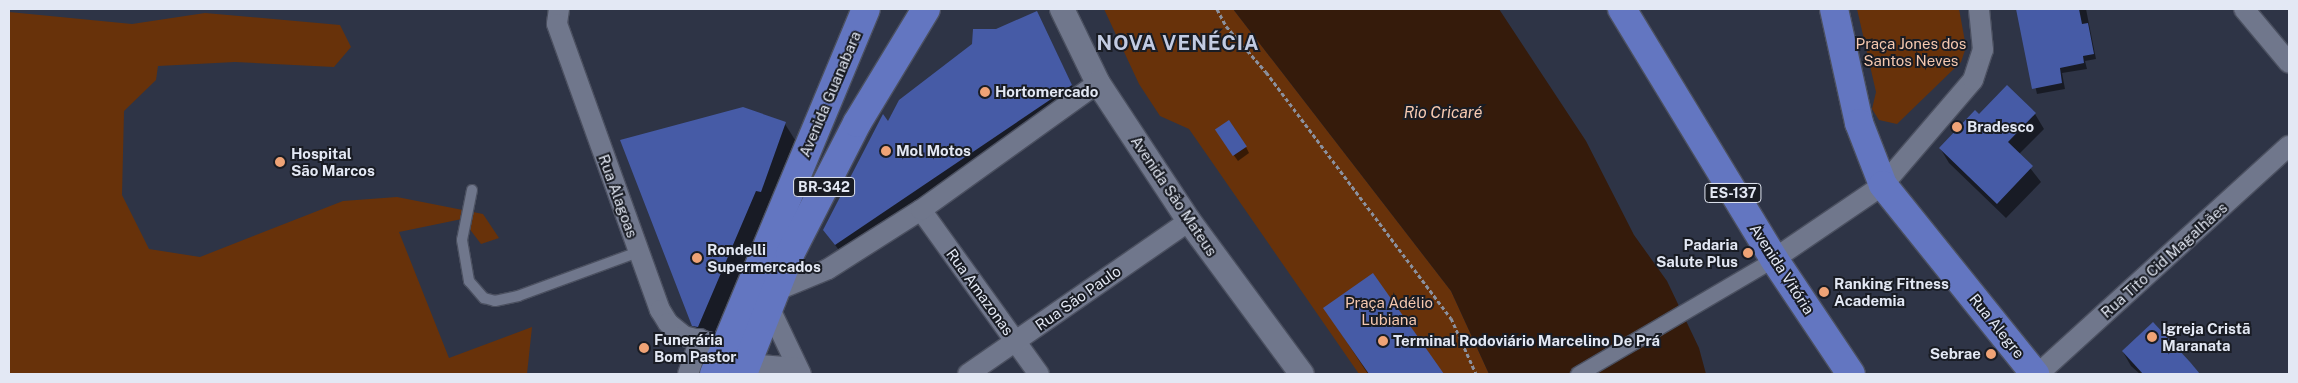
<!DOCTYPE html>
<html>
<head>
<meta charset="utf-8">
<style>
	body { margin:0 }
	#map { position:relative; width:2298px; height:383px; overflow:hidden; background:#2e3446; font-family:"Public Sans",sans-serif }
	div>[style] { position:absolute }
	.green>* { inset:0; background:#68320a }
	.water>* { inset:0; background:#351b0b }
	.shadow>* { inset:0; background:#0007 }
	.building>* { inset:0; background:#465ba6; transform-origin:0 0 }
	.path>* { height:3px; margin-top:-1.5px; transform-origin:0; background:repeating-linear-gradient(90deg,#8b919f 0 4px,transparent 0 6.5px) }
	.roads { filter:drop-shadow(1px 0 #4b5060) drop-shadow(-1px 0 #4b5060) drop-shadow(0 1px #4b5060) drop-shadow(0 -1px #4b5060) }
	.service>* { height:10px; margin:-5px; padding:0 5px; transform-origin:5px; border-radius:5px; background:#70778c }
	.pedestrian>* { height:15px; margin:-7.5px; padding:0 7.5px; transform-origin:7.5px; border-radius:7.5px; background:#70778c }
	.minor>* { height:20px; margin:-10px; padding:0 10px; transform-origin:10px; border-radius:10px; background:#70778c }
	.tertiary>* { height:24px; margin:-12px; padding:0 12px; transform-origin:12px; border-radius:12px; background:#70778c }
	.primary>* { height:28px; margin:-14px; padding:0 14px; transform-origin:14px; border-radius:14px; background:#6376c1 }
	.dots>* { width:14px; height:14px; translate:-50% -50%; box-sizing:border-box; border:2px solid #191c24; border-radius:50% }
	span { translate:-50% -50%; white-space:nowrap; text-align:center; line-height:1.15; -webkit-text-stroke:4px #191c24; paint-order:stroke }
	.shield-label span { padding:1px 4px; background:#191c24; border:1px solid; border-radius:4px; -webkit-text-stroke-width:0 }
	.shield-label { font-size:14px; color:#e3e8f4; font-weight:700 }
	.park-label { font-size:15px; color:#f5c8af }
	.poi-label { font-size:15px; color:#e3e8f4; font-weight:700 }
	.left { translate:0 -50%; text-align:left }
	.right { translate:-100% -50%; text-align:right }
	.street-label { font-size:15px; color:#e3e8f4 }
	.water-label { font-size:16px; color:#f7cab1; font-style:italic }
	.district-label { font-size:20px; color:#c2cbe2; font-weight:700; letter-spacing:1px }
	.frame { position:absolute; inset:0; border:10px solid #e3e8f4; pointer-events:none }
</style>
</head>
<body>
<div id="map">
	<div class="green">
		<div style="clip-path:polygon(1104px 9px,1233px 9px,1451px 291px,1489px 374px,1359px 374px,1189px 129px,1160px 116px,1139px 84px)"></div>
		<div style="clip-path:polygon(1857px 9px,1959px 9px,1966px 47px,1961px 62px,1897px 124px,1879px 120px,1872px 109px,1876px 92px)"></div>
		<div style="clip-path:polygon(9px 12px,132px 24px,205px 13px,340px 25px,351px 47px,334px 67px,235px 62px,158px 66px,156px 80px,124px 111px,122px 195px,149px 249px,200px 257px,343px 201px,397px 197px,483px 214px,499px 238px,481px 244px,462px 219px,399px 232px,449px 358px,532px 327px,527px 374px,9px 374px)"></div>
	</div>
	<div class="water">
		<div style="clip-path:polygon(1233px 9px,1499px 9px,1586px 141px,1634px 235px,1667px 281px,1699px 348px,1706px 374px,1489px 374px,1451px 291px)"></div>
	</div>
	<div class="shadow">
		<div style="clip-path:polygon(2017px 9px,2086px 9px,2096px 59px,2085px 61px,2087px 69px,2062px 73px,2065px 89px,2037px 94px)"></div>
		<div style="clip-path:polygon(1041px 22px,1076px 94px,841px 253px,824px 230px,889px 124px,974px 45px,996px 30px)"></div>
		<div style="clip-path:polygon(2035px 114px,2044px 129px,2019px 154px,2041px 182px,2006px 218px,1949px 163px,1940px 148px,1979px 116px)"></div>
		<div style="clip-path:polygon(785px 124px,797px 143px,710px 347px,704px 345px,693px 325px)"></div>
		<div style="clip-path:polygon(1220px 136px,1246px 147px,1249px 153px,1238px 161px)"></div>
		<div style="clip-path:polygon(1372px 275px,1442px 374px,1368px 374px,1325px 309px)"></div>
		<div style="clip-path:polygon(2153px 324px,2198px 374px,2140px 374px,2131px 366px,2123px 352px)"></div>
	</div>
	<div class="building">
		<div style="clip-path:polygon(2016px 9px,2079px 9px,2082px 24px,2088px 23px,2094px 54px,2083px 56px,2084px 63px,2060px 68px,2062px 83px,2032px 89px)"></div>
		<div style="clip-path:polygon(1037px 11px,1072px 85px,835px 245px,823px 230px,883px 114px,888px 121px,899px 100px,972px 44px,973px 29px,996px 29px)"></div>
		<div style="clip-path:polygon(2007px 85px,2036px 113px,2008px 142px,2033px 166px,1997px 204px,1939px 148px,1975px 110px,1979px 114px)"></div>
		<div style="clip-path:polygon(743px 107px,786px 122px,761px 192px,756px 191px,698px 327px,692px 326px,620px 140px)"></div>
		<div style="left:1229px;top:120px;width:32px;height:17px;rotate:56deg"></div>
		<div style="clip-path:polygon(1373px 273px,1444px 374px,1369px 374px,1323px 308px)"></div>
		<div style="clip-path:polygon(2153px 322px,2190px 362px,2200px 374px,2143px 374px,2122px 351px)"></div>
	</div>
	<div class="path">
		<div style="left:1217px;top:9px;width:19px;rotate:62deg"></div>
		<div style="left:1226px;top:26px;width:61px;rotate:49deg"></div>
		<div style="left:1266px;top:72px;width:308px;rotate:53.1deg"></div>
		<div style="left:1451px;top:318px;width:61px;rotate:65.9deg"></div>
	</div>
	<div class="roads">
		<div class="service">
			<div style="left:472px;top:190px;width:51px;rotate:101.3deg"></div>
			<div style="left:462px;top:240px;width:42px;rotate:80.3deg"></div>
			<div style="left:469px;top:281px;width:23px;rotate:49deg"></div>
			<div style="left:484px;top:298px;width:11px;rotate:15deg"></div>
			<div style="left:495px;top:301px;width:24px;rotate:-12deg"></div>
			<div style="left:518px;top:296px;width:128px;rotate:-20.1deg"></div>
		</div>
		<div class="pedestrian">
			<div style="left:1578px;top:374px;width:227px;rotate:-30.4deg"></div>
		</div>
		<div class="minor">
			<div style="left:559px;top:9px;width:15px;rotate:98deg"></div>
			<div style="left:557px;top:24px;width:304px;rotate:70.2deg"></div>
			<div style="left:660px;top:310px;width:15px;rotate:58deg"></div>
			<div style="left:668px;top:323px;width:21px;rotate:39deg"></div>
			<div style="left:684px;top:336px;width:41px;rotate:14deg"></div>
			<div style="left:2244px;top:9px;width:70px;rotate:50.2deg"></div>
			<div style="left:921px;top:210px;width:202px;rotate:54.3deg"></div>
			<div style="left:1774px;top:259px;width:132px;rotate:-34.2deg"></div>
			<div style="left:1883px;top:185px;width:138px;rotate:-49.4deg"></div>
			<div style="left:1973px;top:80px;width:32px;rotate:-72deg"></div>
			<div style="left:1983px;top:50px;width:41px;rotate:-95.6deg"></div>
			<div style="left:775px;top:291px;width:57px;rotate:-22.5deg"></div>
			<div style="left:828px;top:269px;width:110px;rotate:-32.4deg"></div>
			<div style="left:921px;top:210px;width:218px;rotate:-35.7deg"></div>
			<div style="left:769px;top:307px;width:74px;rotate:64.5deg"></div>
			<div style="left:747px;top:364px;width:50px;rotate:4.6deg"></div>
			<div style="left:688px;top:374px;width:37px;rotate:-71deg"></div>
			<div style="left:968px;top:374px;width:269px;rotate:-34.7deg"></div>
			<div style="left:2038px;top:374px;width:339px;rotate:-42.3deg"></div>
		</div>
		<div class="tertiary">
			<div style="left:1062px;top:9px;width:82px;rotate:64.1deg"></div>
			<div style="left:1098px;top:83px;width:165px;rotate:56.6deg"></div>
			<div style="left:1189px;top:221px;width:190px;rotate:53.6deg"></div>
		</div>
		<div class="primary">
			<div style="left:1622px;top:9px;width:293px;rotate:58.7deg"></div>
			<div style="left:1774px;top:259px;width:138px;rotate:56.2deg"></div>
			<div style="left:1834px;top:9px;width:117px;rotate:77.6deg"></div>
			<div style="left:1859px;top:123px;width:66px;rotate:68.8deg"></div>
			<div style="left:1883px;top:185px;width:243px;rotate:51.2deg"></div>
			<div style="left:714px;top:374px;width:395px;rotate:-67.4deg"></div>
			<div style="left:743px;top:374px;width:129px;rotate:-68.6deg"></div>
			<div style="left:790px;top:254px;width:147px;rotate:-62.9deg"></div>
			<div style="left:857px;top:123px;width:133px;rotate:-58.8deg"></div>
		</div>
	</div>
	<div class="dots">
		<div style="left:985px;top:92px;background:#efa376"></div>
		<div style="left:1957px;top:127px;background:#efa376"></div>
		<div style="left:886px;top:151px;background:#efa376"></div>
		<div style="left:280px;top:162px;background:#efa376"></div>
		<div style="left:1748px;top:253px;background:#efa376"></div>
		<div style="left:697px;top:258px;background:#efa376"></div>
		<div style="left:1824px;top:292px;background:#efa376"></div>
		<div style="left:2152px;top:337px;background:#efa376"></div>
		<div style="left:1383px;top:341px;background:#efa376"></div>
		<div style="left:644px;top:348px;background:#efa376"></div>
		<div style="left:1991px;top:354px;background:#efa376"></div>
	</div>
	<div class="shield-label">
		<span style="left:824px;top:187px">BR-342</span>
		<span style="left:1733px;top:193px">ES-137</span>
	</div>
	<div class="park-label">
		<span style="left:1911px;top:52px">Praça Jones dos<br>Santos Neves</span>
		<span style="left:1389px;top:311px">Praça Adélio<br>Lubiana</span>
	</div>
	<div class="poi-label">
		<span class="left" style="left:995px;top:92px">Hortomercado</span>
		<span class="left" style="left:1967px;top:127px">Bradesco</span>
		<span class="left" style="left:896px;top:151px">Mol Motos</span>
		<span class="left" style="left:291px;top:162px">Hospital<br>São Marcos</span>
		<span class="right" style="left:1738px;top:253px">Padaria<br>Salute Plus</span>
		<span class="left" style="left:707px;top:258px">Rondelli<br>Supermercados</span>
		<span class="left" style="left:1834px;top:292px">Ranking Fitness<br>Academia</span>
		<span class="left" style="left:2162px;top:337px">Igreja Cristã<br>Maranata</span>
		<span class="left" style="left:654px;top:348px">Funerária<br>Bom Pastor</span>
		<span class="left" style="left:1393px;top:341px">Terminal Rodoviário Marcelino De Prá</span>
		<span class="right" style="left:1981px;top:354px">Sebrae</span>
	</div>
	<div class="street-label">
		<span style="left:830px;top:94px;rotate:-67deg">Avenida Guanabara</span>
		<span style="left:618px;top:196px;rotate:70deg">Rua Alagoas</span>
		<span style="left:1174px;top:196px;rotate:56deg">Avenida São Mateus</span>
		<span style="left:2164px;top:260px;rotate:-42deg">Rua Tito Cid Magalhães</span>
		<span style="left:1782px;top:269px;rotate:57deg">Avenida Vitória</span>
		<span style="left:980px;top:292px;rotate:54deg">Rua Amazonas</span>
		<span style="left:1078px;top:298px;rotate:-35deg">Rua São Paulo</span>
		<span style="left:1997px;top:326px;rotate:51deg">Rua Alegre</span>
	</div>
	<div class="water-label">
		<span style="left:1443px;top:113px">Rio Cricaré</span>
	</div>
	<div class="district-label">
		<span style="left:1178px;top:43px">NOVA VENÉCIA</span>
	</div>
	<div class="frame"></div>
</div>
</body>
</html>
